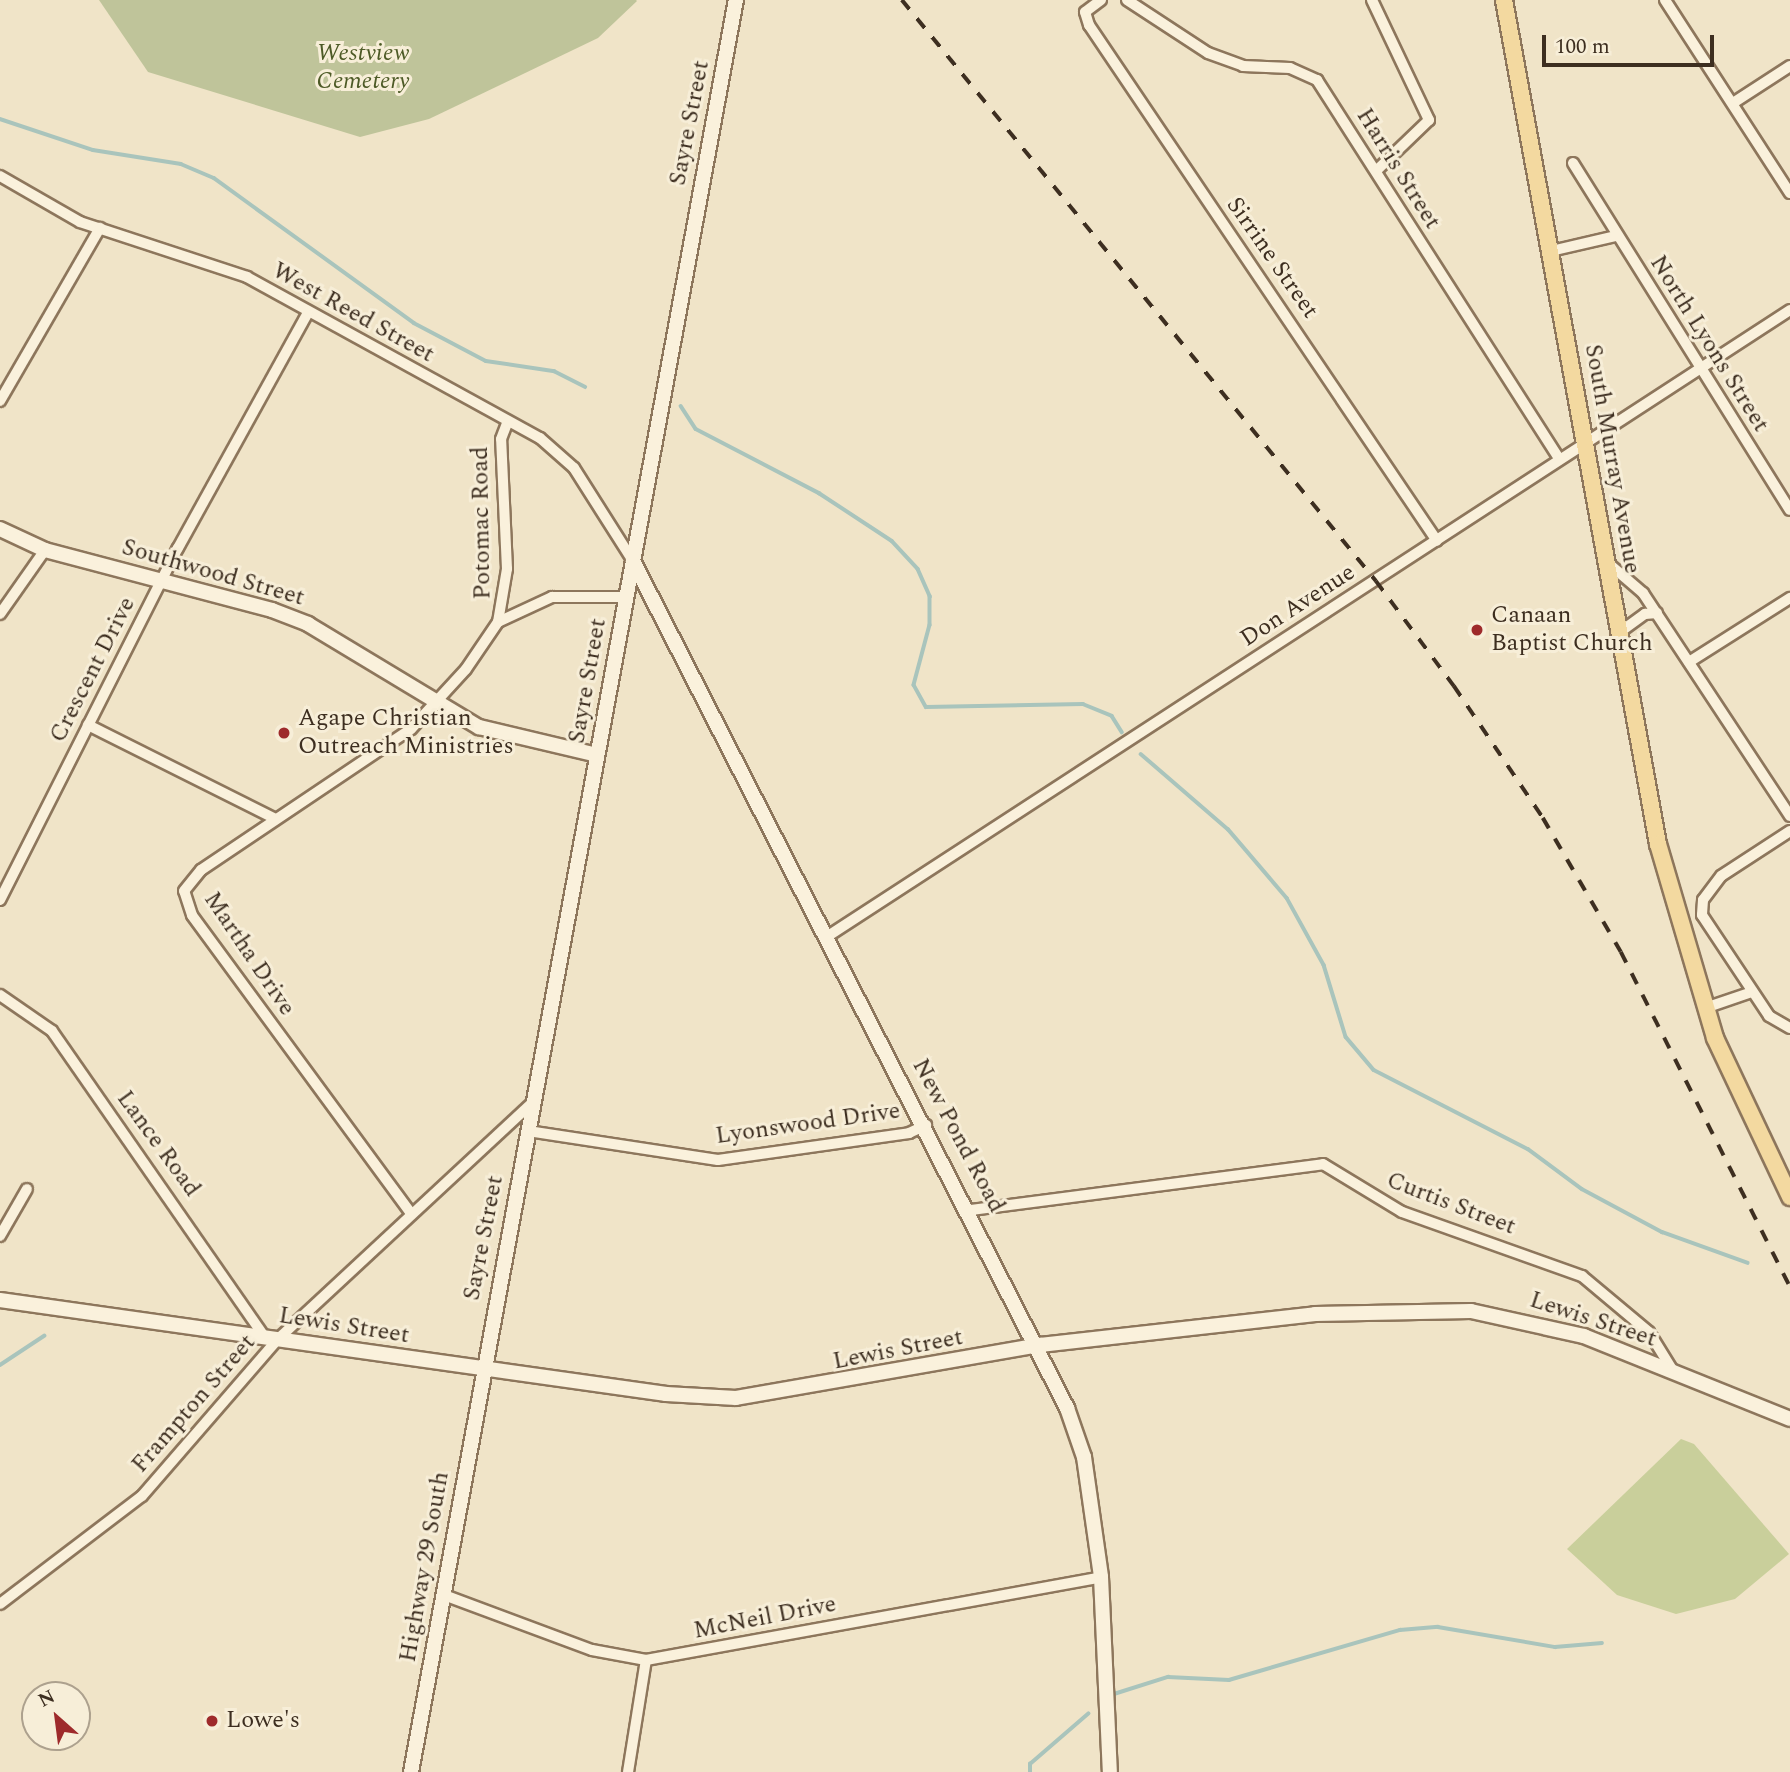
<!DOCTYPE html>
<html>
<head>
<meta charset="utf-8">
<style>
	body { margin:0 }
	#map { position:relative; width:1790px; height:1772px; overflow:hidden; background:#f0e4c8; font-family:Spectral,serif }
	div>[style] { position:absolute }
	.green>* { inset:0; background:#c9cf9b }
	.cemetery>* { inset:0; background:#bfc49a }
	.stream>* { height:3.5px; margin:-1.75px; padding:0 1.75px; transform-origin:1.75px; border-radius:1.75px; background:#a9c4bc }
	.roads { filter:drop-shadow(2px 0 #8d765c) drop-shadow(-2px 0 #8d765c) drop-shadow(0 2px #8d765c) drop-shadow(0 -2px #8d765c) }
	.street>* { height:10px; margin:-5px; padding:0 5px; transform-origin:5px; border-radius:5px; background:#faf1dc }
	.secondary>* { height:14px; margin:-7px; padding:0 7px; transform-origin:7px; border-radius:7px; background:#faf1dc }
	.primary>* { height:16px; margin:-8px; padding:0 8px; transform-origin:8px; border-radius:8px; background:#f3d9a0 }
	.rail>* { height:3.5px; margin-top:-1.75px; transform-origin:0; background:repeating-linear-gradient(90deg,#3d2e20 0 12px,transparent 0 24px) }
	.dots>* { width:19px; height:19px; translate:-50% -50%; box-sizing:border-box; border:4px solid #f7eed8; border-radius:50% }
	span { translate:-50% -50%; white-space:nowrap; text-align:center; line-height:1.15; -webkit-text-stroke:6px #f7eed8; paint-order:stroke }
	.park-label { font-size:24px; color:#4d5a26; font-style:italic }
	.street-label { font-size:24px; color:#3d2e20 }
	.poi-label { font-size:24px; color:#3d2e20 }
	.left { translate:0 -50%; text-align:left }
	.north { position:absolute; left:21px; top:1681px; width:70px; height:70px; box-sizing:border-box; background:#f7eed8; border:2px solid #ada18e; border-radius:50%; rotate:332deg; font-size:19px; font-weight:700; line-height:28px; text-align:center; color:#3d2e20 }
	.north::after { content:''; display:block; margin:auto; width:24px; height:32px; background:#9e2a2b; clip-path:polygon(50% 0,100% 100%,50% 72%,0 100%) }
	.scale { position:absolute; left:1542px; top:35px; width:172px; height:32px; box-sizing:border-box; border:4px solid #3d2e20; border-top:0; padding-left:9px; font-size:21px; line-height:24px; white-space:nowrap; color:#3d2e20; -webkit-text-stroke:5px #f7eed8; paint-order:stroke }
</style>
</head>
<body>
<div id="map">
	<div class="green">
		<div style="clip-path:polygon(1681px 1439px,1694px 1444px,1789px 1554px,1735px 1599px,1676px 1614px,1617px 1595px,1567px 1549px)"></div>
	</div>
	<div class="cemetery">
		<div style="clip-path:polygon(99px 0,636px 0,637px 1px,598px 38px,429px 119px,360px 137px,148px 72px)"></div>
	</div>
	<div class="stream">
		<div style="left:0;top:119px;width:98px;rotate:18.4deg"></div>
		<div style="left:93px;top:150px;width:89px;rotate:9deg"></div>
		<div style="left:181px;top:164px;width:36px;rotate:23deg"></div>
		<div style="left:214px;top:178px;width:247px;rotate:35.9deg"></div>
		<div style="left:414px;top:323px;width:81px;rotate:27.8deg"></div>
		<div style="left:486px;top:361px;width:69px;rotate:8.4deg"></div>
		<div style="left:554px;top:371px;width:35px;rotate:27deg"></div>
		<div style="left:681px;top:406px;width:27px;rotate:57deg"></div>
		<div style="left:696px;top:429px;width:139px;rotate:27.5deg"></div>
		<div style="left:819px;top:493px;width:87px;rotate:33.3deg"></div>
		<div style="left:892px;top:541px;width:38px;rotate:47deg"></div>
		<div style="left:918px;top:569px;width:30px;rotate:66deg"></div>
		<div style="left:930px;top:596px;width:29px;rotate:90deg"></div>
		<div style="left:930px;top:625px;width:62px;rotate:104.9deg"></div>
		<div style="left:914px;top:685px;width:25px;rotate:61deg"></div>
		<div style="left:926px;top:707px;width:157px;rotate:-1.1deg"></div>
		<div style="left:1083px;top:704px;width:31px;rotate:22deg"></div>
		<div style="left:1112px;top:716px;width:19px;rotate:58deg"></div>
		<div style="left:1141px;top:754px;width:115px;rotate:40.8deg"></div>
		<div style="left:1228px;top:829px;width:91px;rotate:49.5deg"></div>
		<div style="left:1287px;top:898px;width:77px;rotate:61.1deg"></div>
		<div style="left:1324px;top:965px;width:75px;rotate:73deg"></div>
		<div style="left:1346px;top:1037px;width:43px;rotate:49.7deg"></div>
		<div style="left:1374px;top:1070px;width:173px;rotate:27.2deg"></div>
		<div style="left:1528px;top:1149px;width:67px;rotate:36.5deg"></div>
		<div style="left:1582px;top:1189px;width:91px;rotate:28.3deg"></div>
		<div style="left:1662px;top:1232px;width:91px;rotate:19.8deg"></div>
		<div style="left:0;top:1365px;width:53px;rotate:-33.4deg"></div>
		<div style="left:1114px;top:1694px;width:57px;rotate:-17.5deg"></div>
		<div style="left:1168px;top:1677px;width:61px;rotate:2.8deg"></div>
		<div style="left:1229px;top:1680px;width:178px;rotate:-16.3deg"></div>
		<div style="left:1400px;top:1630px;width:38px;rotate:-5deg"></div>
		<div style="left:1438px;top:1627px;width:119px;rotate:9.7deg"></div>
		<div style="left:1555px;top:1647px;width:47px;rotate:-4.9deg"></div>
		<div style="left:1030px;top:1772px;width:8px;rotate:-90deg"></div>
		<div style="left:1030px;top:1764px;width:77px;rotate:-40.8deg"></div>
	</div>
	<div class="roads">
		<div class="street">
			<div style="left:1101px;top:0;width:20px;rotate:143deg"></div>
			<div style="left:1085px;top:12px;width:14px;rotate:73deg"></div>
			<div style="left:1089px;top:25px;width:622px;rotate:56deg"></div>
			<div style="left:1127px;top:0;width:97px;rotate:33.2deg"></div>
			<div style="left:1208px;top:53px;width:37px;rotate:20deg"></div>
			<div style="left:1243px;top:66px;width:47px;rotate:2.4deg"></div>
			<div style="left:1290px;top:68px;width:30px;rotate:24deg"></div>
			<div style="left:1317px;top:80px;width:447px;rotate:57.4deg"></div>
			<div style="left:1372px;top:0;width:133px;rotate:64.6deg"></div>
			<div style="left:1429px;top:120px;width:72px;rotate:136.1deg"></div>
			<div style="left:1665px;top:0;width:230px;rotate:57.1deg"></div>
			<div style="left:1733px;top:103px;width:68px;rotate:-33deg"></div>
			<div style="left:1573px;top:163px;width:409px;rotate:58deg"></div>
			<div style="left:0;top:176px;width:92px;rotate:29.9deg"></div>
			<div style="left:80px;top:222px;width:176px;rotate:18.2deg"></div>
			<div style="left:247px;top:277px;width:334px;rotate:28.8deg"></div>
			<div style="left:540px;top:438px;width:45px;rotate:41.4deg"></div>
			<div style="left:574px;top:468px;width:110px;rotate:57.6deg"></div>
			<div style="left:1551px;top:251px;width:67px;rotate:-13deg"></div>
			<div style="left:0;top:401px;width:200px;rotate:-60deg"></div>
			<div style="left:1608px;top:563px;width:46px;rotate:40.6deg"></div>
			<div style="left:1643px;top:593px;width:267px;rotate:56.6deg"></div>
			<div style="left:0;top:614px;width:78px;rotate:-54.9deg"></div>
			<div style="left:498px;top:622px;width:54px;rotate:-80.4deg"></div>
			<div style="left:507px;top:569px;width:130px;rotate:-92.6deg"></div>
			<div style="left:501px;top:439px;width:17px;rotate:-69deg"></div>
			<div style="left:1620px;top:632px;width:31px;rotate:-36deg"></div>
			<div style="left:1645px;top:614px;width:12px;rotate:-5deg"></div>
			<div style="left:1689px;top:662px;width:120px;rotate:-32.4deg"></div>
			<div style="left:88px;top:725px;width:208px;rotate:26.6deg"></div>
			<div style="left:1790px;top:831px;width:82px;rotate:146.9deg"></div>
			<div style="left:1721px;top:876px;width:30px;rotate:127deg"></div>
			<div style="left:1703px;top:900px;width:15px;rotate:94deg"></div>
			<div style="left:1702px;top:915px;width:121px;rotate:56.4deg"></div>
			<div style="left:1769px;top:1016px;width:24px;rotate:30deg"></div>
			<div style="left:0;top:900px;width:394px;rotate:-63.2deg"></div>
			<div style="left:178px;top:548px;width:267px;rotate:-61.1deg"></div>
			<div style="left:828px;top:936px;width:1148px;rotate:-33.05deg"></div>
			<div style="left:0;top:995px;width:63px;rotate:34.7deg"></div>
			<div style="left:52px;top:1031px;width:371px;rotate:55.2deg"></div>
			<div style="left:1705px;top:1008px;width:50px;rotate:-18.8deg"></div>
			<div style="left:528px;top:1131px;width:192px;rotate:8.7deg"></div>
			<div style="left:718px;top:1160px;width:193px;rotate:-8deg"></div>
			<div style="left:909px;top:1133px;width:19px;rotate:-25deg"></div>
			<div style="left:971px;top:1210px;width:355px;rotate:-7.4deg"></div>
			<div style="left:1323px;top:1164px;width:92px;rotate:31.3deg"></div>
			<div style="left:1402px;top:1212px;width:191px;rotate:19.6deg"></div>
			<div style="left:1582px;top:1276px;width:87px;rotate:39.9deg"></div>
			<div style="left:1649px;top:1332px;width:46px;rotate:58.4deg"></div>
			<div style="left:410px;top:1212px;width:368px;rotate:-126.3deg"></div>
			<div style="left:192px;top:915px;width:25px;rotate:-108deg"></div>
			<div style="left:184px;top:891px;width:27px;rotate:-51deg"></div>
			<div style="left:201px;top:870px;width:253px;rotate:-33.9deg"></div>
			<div style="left:411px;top:729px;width:81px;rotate:-47.5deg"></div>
			<div style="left:466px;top:669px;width:57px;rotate:-55.8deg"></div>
			<div style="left:498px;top:622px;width:60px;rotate:-24.8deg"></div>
			<div style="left:552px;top:597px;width:74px"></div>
			<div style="left:0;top:1236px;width:54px;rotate:-60.1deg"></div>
			<div style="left:444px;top:1595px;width:158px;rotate:20.4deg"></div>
			<div style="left:592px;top:1650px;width:55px;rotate:10.5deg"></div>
			<div style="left:646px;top:1660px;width:463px;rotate:-10.3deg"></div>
			<div style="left:0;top:1604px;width:178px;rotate:-37.3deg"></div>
			<div style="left:142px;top:1496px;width:208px;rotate:-49.1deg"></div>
			<div style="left:278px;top:1339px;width:347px;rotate:-42.9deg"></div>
			<div style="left:628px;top:1772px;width:113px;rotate:-80.9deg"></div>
		</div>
		<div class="secondary">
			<div style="left:0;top:529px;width:50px;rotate:25deg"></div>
			<div style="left:45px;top:550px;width:235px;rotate:14.8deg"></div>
			<div style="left:272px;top:610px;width:39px;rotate:21deg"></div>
			<div style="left:308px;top:624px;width:200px;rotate:31.1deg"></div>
			<div style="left:479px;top:727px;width:121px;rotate:13.3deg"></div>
			<div style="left:633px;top:561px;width:952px;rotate:62.87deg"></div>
			<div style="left:1067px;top:1408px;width:52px;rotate:70.9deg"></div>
			<div style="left:1084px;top:1457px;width:121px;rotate:81.9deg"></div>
			<div style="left:1101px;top:1577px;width:195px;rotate:87.4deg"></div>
			<div style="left:0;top:1300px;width:673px;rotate:8.03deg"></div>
			<div style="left:666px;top:1394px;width:70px;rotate:3.3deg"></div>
			<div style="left:736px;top:1398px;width:309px;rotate:-9.9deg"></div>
			<div style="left:1040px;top:1345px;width:277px;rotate:-6.4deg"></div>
			<div style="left:1315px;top:1314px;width:156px;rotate:-1.1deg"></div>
			<div style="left:1471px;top:1311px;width:116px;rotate:12.5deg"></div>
			<div style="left:1584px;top:1336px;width:222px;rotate:21.9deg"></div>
			<div style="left:411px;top:1772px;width:1802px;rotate:-79.61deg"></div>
		</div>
		<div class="primary">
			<div style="left:1504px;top:0;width:858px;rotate:79.66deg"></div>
			<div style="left:1658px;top:844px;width:202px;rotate:73.6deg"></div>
			<div style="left:1715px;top:1038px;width:176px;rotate:64.7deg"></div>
		</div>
	</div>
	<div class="rail">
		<div style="left:902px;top:0;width:750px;rotate:50.79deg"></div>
		<div style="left:1376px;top:581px;width:131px;rotate:53.4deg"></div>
		<div style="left:1454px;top:686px;width:159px;rotate:56deg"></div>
		<div style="left:1543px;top:818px;width:155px;rotate:59.8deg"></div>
		<div style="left:1621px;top:952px;width:375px;rotate:63.2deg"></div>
	</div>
	<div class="dots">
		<div style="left:1477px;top:630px;background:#9e2a2b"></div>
		<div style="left:284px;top:733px;background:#9e2a2b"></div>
		<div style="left:212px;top:1721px;background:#9e2a2b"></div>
	</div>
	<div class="park-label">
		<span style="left:363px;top:68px">Westview<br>Cemetery</span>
	</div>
	<div class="street-label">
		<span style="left:690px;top:123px;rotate:-79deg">Sayre Street</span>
		<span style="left:1398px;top:169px;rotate:58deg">Harris Street</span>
		<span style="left:1272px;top:258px;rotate:55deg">Sirrine Street</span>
		<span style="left:353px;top:313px;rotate:29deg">West Reed Street</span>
		<span style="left:1709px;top:344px;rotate:58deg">North Lyons Street</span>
		<span style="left:1612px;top:459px;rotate:80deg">South Murray Avenue</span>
		<span style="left:482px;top:523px;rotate:-91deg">Potomac Road</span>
		<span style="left:213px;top:573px;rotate:16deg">Southwood Street</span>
		<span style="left:1298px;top:606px;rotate:-33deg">Don Avenue</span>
		<span style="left:93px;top:670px;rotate:-63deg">Crescent Drive</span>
		<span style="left:588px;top:681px;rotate:-80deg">Sayre Street</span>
		<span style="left:249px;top:954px;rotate:56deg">Martha Drive</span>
		<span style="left:808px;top:1124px;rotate:-8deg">Lyonswood Drive</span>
		<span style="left:958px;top:1136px;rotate:62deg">New Pond Road</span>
		<span style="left:158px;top:1144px;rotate:54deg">Lance Road</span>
		<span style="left:1451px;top:1204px;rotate:21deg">Curtis Street</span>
		<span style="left:484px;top:1238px;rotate:-79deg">Sayre Street</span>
		<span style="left:1593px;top:1320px;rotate:18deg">Lewis Street</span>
		<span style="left:344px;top:1326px;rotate:9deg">Lewis Street</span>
		<span style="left:898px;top:1350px;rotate:-11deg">Lewis Street</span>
		<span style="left:194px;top:1404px;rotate:-49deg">Frampton Street</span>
		<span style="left:425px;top:1567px;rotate:-80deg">Highway 29 South</span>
		<span style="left:765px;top:1618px;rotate:-11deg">McNeil Drive</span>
	</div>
	<div class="poi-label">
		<span class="left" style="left:1491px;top:630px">Canaan<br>Baptist Church</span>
		<span class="left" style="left:298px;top:733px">Agape Christian<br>Outreach Ministries</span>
		<span class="left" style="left:226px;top:1721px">Lowe's</span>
	</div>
	<div class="north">N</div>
	<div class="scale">100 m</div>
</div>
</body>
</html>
